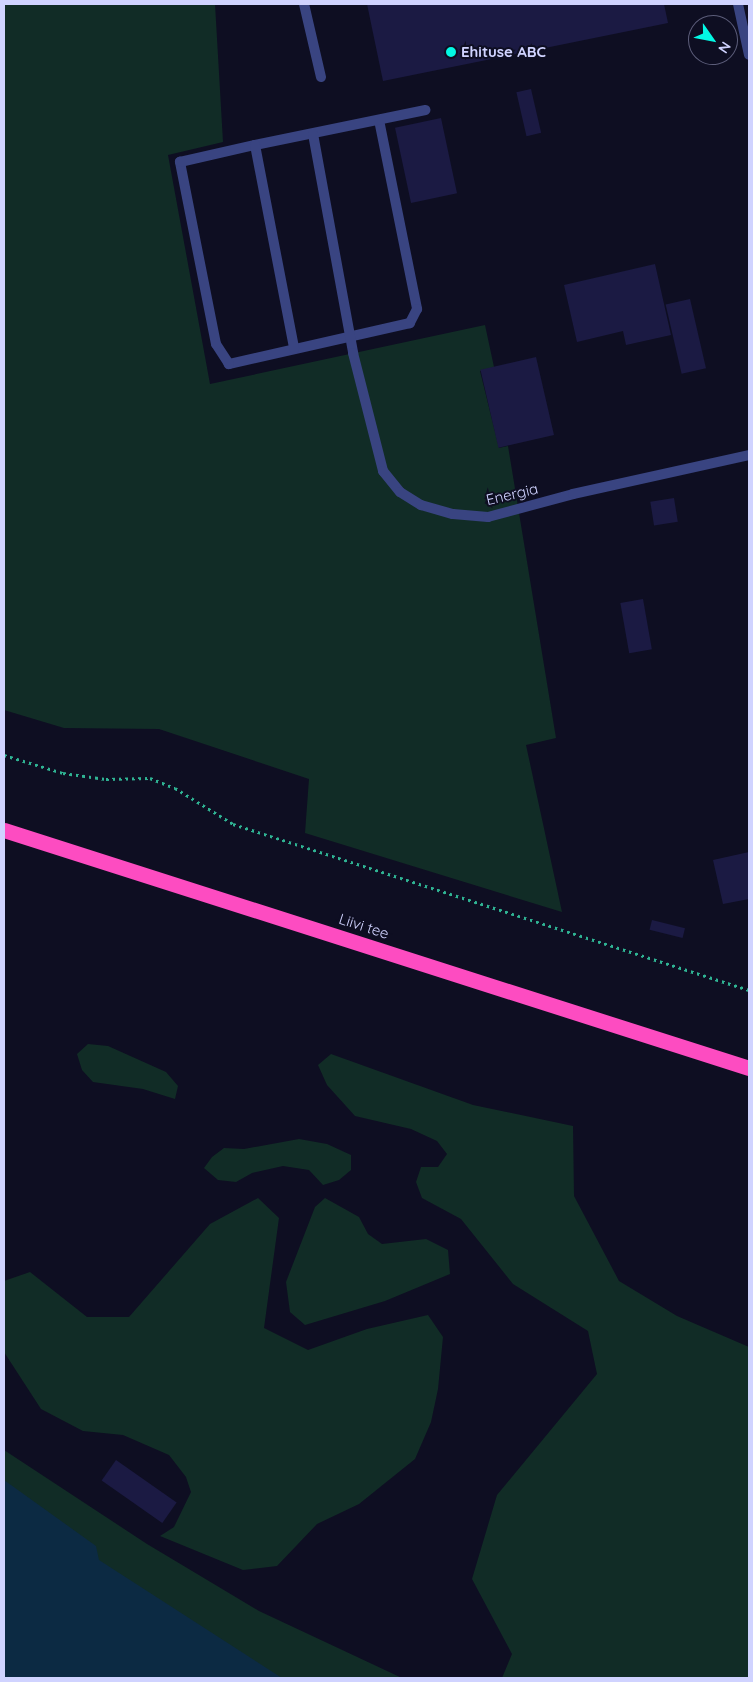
<!DOCTYPE html>
<html>
<head>
<meta charset="utf-8">
<style>
	body { margin:0 }
	#map { position:relative; width:753px; height:1682px; overflow:hidden; background:#0e0e22; font-family:Quicksand,sans-serif }
	div>[style] { position:absolute }
	.green>* { inset:0; background:#112c26 }
	.water>* { inset:0; background:#0c2a43 }
	.building>* { inset:0; background:#1b1a43; transform-origin:0 0 }
	.path>* { height:3px; margin-top:-1.5px; transform-origin:0; background:repeating-linear-gradient(90deg,#2fb393 0 2.5px,transparent 0 6.5px) }
	.lane>* { height:10px; margin:-5px; padding:0 5px; transform-origin:5px; border-radius:5px; background:#394481 }
	.street>* { height:10px; margin:-5px; padding:0 5px; transform-origin:5px; border-radius:5px; background:#394481 }
	.highway>* { height:15px; margin:-7.5px; padding:0 7.5px; transform-origin:7.5px; border-radius:7.5px; background:#fd4cc1 }
	.dots>* { width:14px; height:14px; translate:-50% -50%; box-sizing:border-box; border:2px solid #0e0e22; border-radius:50% }
	span { translate:-50% -50%; white-space:nowrap; text-align:center; line-height:1.15; -webkit-text-stroke:4px #0e0e22; paint-order:stroke }
	.poi-label { font-size:15px; color:#d0d3ff; font-weight:700 }
	.left { translate:0 -50%; text-align:left }
	.street-label { font-size:15px; color:#d0d3ff }
	.frame { position:absolute; inset:0; border:5px solid #d0d3ff; pointer-events:none }
	.north { position:absolute; left:688px; top:15px; width:50px; height:50px; box-sizing:border-box; background:#0e0e22; border:1px solid #5c5d7a; border-radius:50%; rotate:123deg; font-size:14px; font-weight:700; line-height:20px; text-align:center; color:#d0d3ff }
	.north::after { content:''; display:block; margin:auto; width:18px; height:22px; background:#03f8e4; clip-path:polygon(50% 0,100% 100%,50% 72%,0 100%) }
</style>
</head>
<body>
<div id="map">
	<div class="green">
		<div style="clip-path:polygon(4px 4px,215px 4px,223px 142px,168px 155px,210px 384px,485px 325px,494px 367px,480px 371px,499px 448px,508px 446px,556px 738px,526px 745px,562px 912px,305px 833px,309px 779px,159px 729px,64px 728px,4px 710px)"></div>
		<div style="clip-path:polygon(88px 1044px,108px 1046px,166px 1072px,178px 1086px,175px 1099px,143px 1089px,93px 1082px,82px 1070px,77px 1054px)"></div>
		<div style="clip-path:polygon(331px 1054px,473px 1105px,573px 1126px,574px 1196px,619px 1281px,677px 1316px,749px 1347px,749px 1678px,502px 1678px,512px 1654px,472px 1579px,497px 1495px,597px 1374px,588px 1331px,513px 1284px,461px 1219px,422px 1198px,416px 1182px,421px 1167px,438px 1167px,447px 1154px,437px 1141px,411px 1129px,355px 1116px,327px 1085px,318px 1065px)"></div>
		<div style="clip-path:polygon(299px 1139px,327px 1144px,351px 1155px,351px 1170px,339px 1180px,323px 1185px,309px 1170px,283px 1166px,252px 1173px,236px 1182px,218px 1180px,204px 1168px,212px 1157px,224px 1148px,244px 1149px)"></div>
		<div style="clip-path:polygon(258px 1198px,279px 1218px,264px 1328px,308px 1350px,367px 1329px,428px 1315px,443px 1337px,438px 1389px,431px 1422px,415px 1459px,359px 1504px,317px 1524px,277px 1566px,243px 1570px,160px 1536px,174px 1527px,191px 1492px,186px 1477px,169px 1455px,123px 1435px,83px 1431px,41px 1409px,4px 1352px,4px 1281px,30px 1272px,87px 1317px,129px 1317px,210px 1224px)"></div>
		<div style="clip-path:polygon(325px 1198px,359px 1217px,368px 1234px,382px 1244px,426px 1239px,448px 1250px,450px 1274px,385px 1301px,305px 1325px,290px 1312px,286px 1282px,315px 1207px)"></div>
		<div style="clip-path:polygon(4px 1450px,147px 1544px,259px 1611px,402px 1678px,252px 1678px,4px 1510px)"></div>
	</div>
	<div class="water">
		<div style="clip-path:polygon(4px 1480px,96px 1546px,99px 1560px,282px 1678px,4px 1678px)"></div>
	</div>
	<div class="building">
		<div style="clip-path:polygon(367px 4px,664px 4px,668px 23px,383px 81px)"></div>
		<div style="left:531px;top:89px;width:45px;height:15px;rotate:77deg"></div>
		<div style="left:441px;top:118px;width:77px;height:47px;rotate:78deg"></div>
		<div style="clip-path:polygon(655px 264px,671px 335px,626px 345px,623px 331px,577px 342px,564px 285px)"></div>
		<div style="left:690px;top:299px;width:71px;height:25px;rotate:77deg"></div>
		<div style="left:536px;top:357px;width:80px;height:57px;rotate:77deg"></div>
		<div style="left:674px;top:498px;width:24px;height:24px;rotate:81deg"></div>
		<div style="left:643px;top:599px;width:51px;height:23px;rotate:80deg"></div>
		<div style="clip-path:polygon(749px 852px,749px 899px,723px 904px,713px 860px)"></div>
		<div style="left:652px;top:920px;width:34px;height:10px;rotate:14deg"></div>
		<div style="left:116px;top:1460px;width:74px;height:25px;rotate:35deg"></div>
	</div>
	<div class="path">
		<div style="left:4px;top:755px;width:62px;rotate:17deg"></div>
		<div style="left:63px;top:773px;width:43px;rotate:7.9deg"></div>
		<div style="left:106px;top:779px;width:44px;rotate:-1.3deg"></div>
		<div style="left:150px;top:778px;width:27px;rotate:22deg"></div>
		<div style="left:175px;top:788px;width:68px;rotate:31.8deg"></div>
		<div style="left:233px;top:824px;width:542px;rotate:17.83deg"></div>
	</div>
	<div class="lane">
		<div style="left:304px;top:4px;width:75px;rotate:76.9deg"></div>
		<div style="left:738px;top:4px;width:52px;rotate:77.8deg"></div>
		<div style="left:379px;top:120px;width:193px;rotate:78.6deg"></div>
		<div style="left:417px;top:309px;width:16px;rotate:117deg"></div>
		<div style="left:410px;top:323px;width:186px;rotate:167.2deg"></div>
		<div style="left:229px;top:364px;width:24px;rotate:-123deg"></div>
		<div style="left:216px;top:344px;width:186px;rotate:-101.2deg"></div>
		<div style="left:180px;top:162px;width:77px;rotate:-12.8deg"></div>
		<div style="left:255px;top:145px;width:174px;rotate:-11.6deg"></div>
		<div style="left:313px;top:134px;width:223px;rotate:79.6deg"></div>
		<div style="left:353px;top:353px;width:122px;rotate:75.7deg"></div>
		<div style="left:383px;top:471px;width:27px;rotate:51deg"></div>
		<div style="left:400px;top:492px;width:25px;rotate:32deg"></div>
		<div style="left:421px;top:505px;width:33px;rotate:16deg"></div>
		<div style="left:453px;top:514px;width:35px;rotate:5deg"></div>
		<div style="left:488px;top:517px;width:88px;rotate:-15.1deg"></div>
		<div style="left:255px;top:145px;width:207px;rotate:79.1deg"></div>
	</div>
	<div class="street">
		<div style="left:573px;top:494px;width:180px;rotate:-12.5deg"></div>
	</div>
	<div class="highway">
		<div style="left:4px;top:830px;width:782px;rotate:17.72deg"></div>
	</div>
	<div class="dots">
		<div style="left:451px;top:52px;background:#03f8e4"></div>
	</div>
	<div class="poi-label">
		<span class="left" style="left:461px;top:52px">Ehituse ABC</span>
	</div>
	<div class="street-label">
		<span style="left:512px;top:494px;rotate:-13deg">Energia</span>
		<span style="left:364px;top:926px;rotate:18deg">Liivi tee</span>
	</div>
	<div class="frame"></div>
	<div class="north">N</div>
</div>
</body>
</html>
